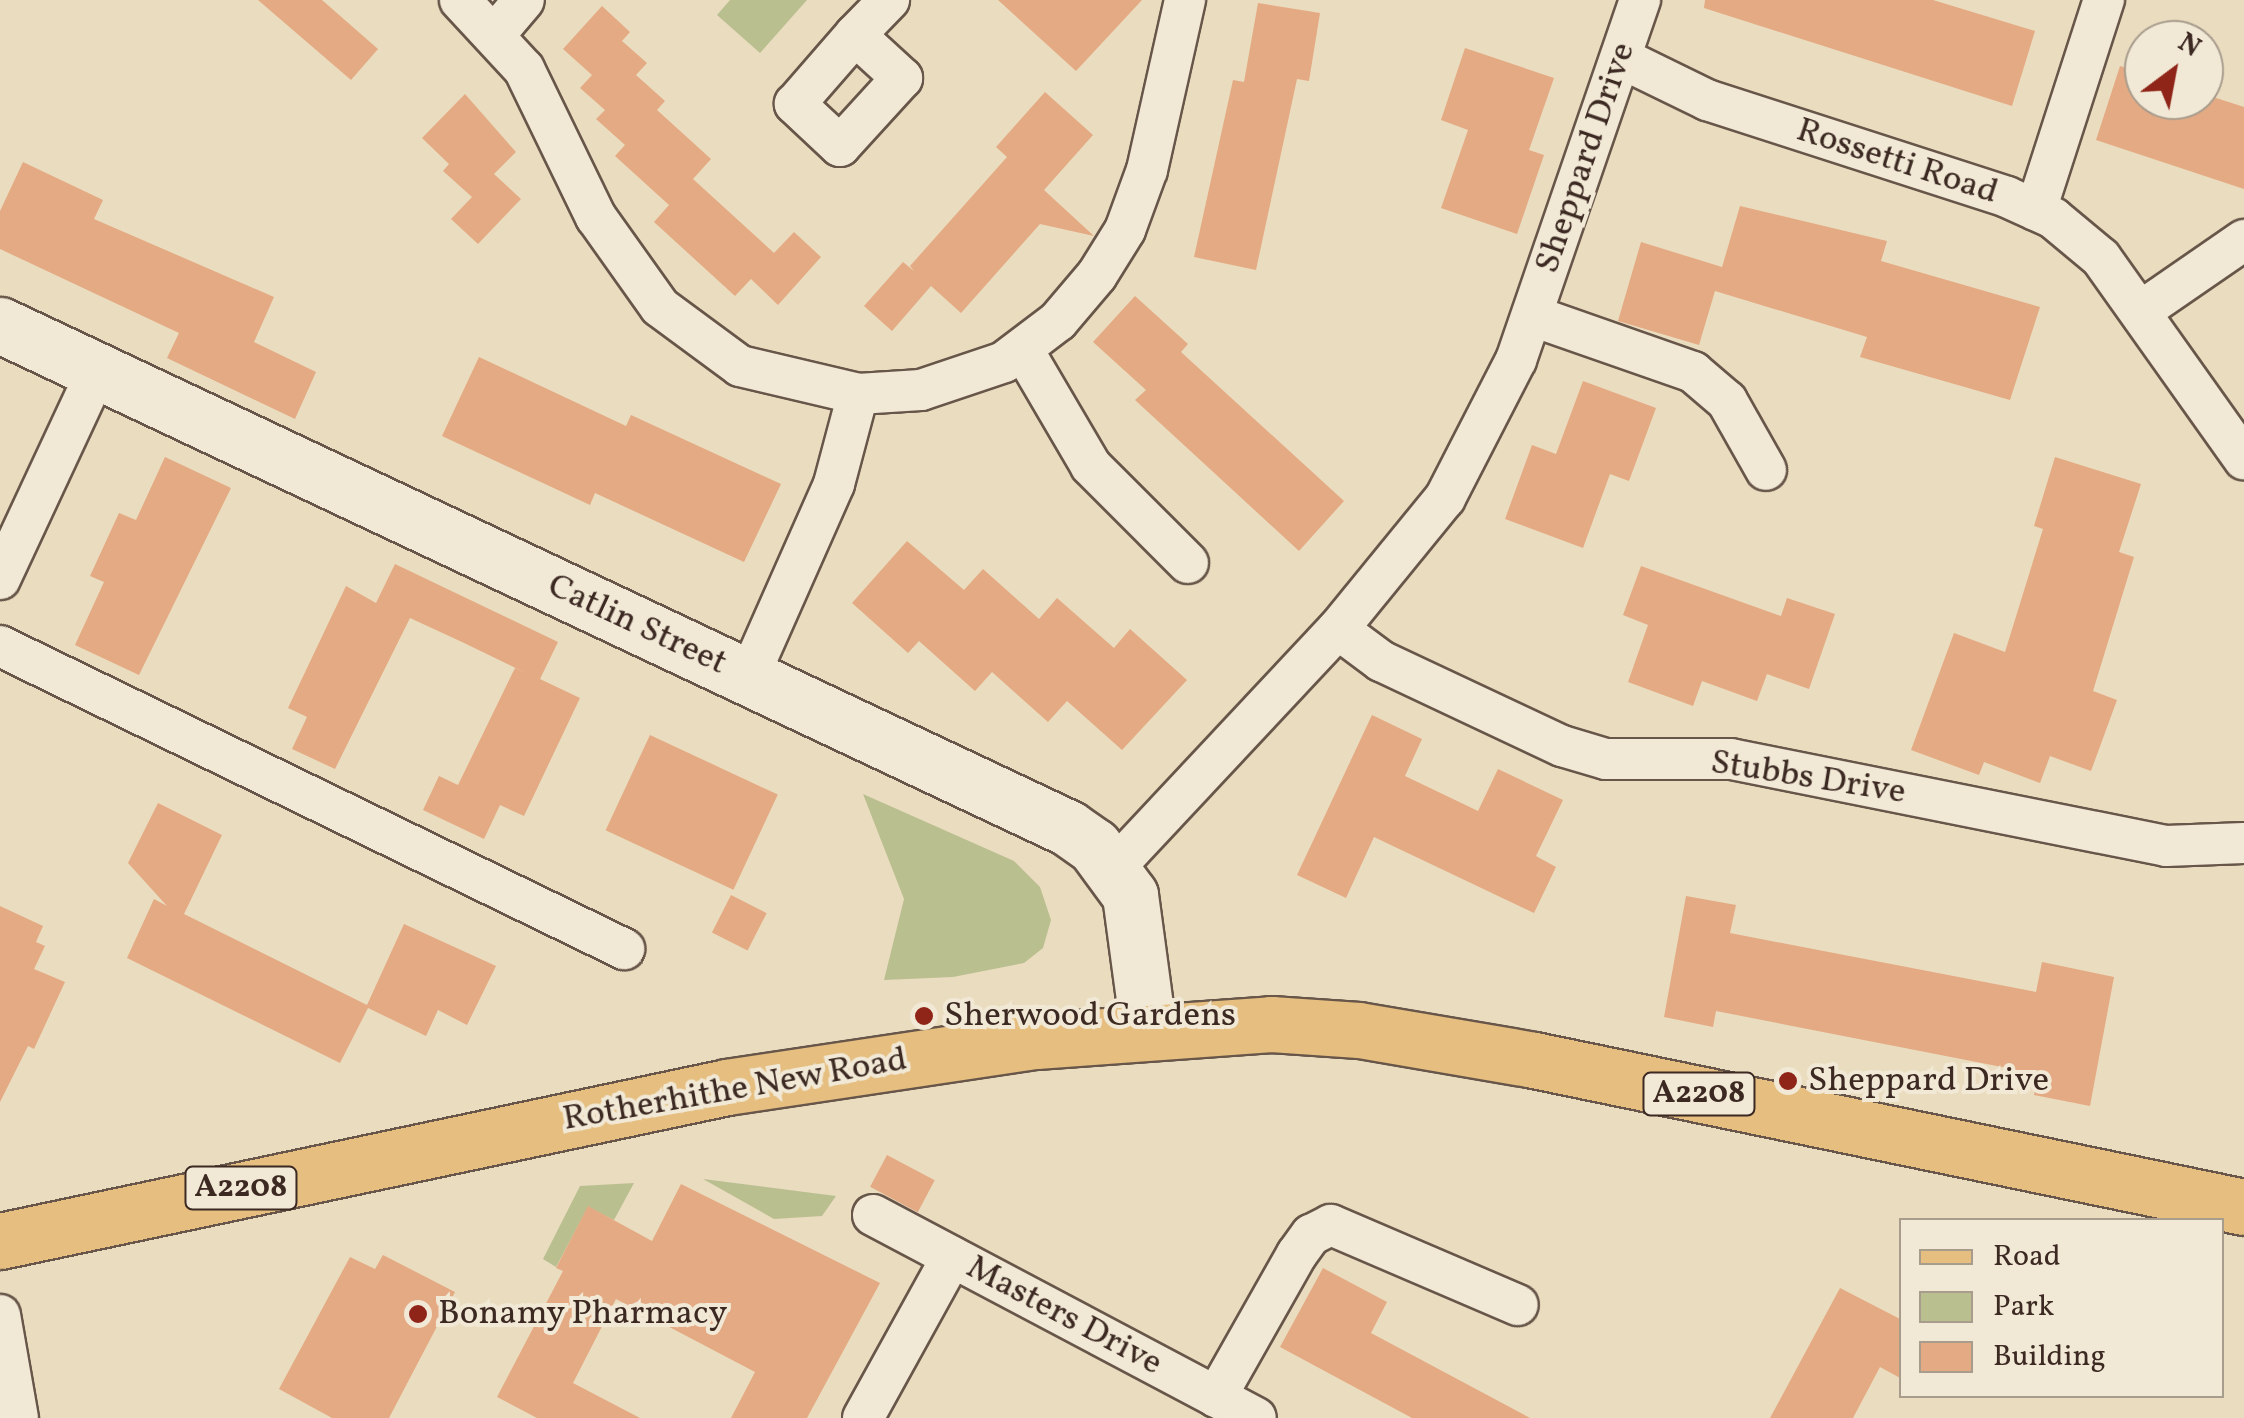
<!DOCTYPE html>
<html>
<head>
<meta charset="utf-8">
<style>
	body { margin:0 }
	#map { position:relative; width:2244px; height:1418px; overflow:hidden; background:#eadcbf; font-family:Vollkorn,serif }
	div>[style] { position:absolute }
	.green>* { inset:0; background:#babf90 }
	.building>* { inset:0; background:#e4aa83; transform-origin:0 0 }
	.roads { filter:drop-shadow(2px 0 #675649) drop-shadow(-2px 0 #675649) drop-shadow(0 2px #675649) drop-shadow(0 -2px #675649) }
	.minor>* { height:40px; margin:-20px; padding:0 20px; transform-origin:20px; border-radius:20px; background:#f1e8d5 }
	.secondary>* { height:55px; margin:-27.5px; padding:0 27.5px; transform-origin:27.5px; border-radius:27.5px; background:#f1e8d5 }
	.primary>* { height:55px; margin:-27.5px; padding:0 27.5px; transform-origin:27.5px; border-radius:27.5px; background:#e5be80 }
	.dots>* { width:28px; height:28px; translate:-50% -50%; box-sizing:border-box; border:5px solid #f1e8d5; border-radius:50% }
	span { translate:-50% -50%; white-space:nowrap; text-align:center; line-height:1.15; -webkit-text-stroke:8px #f1e8d5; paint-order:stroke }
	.shield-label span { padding:2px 8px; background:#f1e8d5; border:2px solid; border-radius:8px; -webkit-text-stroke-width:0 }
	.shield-label { font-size:32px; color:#3b2922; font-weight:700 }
	.street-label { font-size:35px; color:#3b2922 }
	.poi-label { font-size:35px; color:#3b2922 }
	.left { translate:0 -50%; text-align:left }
	.legend { position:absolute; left:1899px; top:1218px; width:325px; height:180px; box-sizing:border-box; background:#f1e8d5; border:2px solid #a89c8d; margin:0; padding:12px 18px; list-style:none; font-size:30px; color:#3b2922 }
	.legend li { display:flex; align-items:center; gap:20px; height:50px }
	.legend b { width:50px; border:2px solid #a89c8d }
	.north { position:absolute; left:2124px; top:20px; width:100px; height:100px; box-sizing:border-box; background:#f1e8d5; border:2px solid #a89c8d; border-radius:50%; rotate:32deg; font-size:28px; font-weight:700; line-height:40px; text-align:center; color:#3b2922 }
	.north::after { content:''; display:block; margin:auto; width:35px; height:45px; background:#8f2418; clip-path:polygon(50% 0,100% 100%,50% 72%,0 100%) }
</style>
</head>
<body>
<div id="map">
	<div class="green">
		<div style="clip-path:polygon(730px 0,807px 0,760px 53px,717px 15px)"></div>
		<div style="clip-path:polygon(863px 794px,1014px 861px,1040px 887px,1051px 920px,1043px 948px,1024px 963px,953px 977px,884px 980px,904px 899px)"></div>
		<div style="clip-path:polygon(703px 1179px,836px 1196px,822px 1216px,774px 1219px)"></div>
		<div style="clip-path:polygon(634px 1183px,614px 1220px,588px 1207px,556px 1267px,543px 1259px,580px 1186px)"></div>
	</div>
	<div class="building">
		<div style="clip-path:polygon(258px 0,322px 0,378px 49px,351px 80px)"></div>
		<div style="clip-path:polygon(998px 0,1142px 0,1076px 71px)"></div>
		<div style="clip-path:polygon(1705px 0,1933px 0,2035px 31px,2012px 106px,1704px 8px)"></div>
		<div style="clip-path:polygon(1258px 3px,1320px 13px,1309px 81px,1297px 79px,1256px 270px,1194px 257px,1233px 80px,1244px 82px)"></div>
		<div style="clip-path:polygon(602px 6px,630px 32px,622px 41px,647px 63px,636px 75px,665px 101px,657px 110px,711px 159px,693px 179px,774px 253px,794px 232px,821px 257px,778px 305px,751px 279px,735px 296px,654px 222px,669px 205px,615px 156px,625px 145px,596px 119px,605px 110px,580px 88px,592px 75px,563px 49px)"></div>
		<div style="clip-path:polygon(1465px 48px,1554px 78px,1529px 150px,1544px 155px,1517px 234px,1441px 208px,1468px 130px,1441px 120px)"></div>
		<div style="clip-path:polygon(2120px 66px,2144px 74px,2144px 100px,2204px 100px,2204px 94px,2244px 107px,2244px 189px,2096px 140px)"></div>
		<div style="clip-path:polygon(1045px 92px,1093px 135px,1044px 190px,1094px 236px,1040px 224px,961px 313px,931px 286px,892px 331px,864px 306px,903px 262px,914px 271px,910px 266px,1007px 157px,996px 147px)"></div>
		<div style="clip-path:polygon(465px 94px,516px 152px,494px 174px,521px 199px,478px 244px,451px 219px,493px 175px,472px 197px,443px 171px,449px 164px,422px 138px)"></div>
		<div style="clip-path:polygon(23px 162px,103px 200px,94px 219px,274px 297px,254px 342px,316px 372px,295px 419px,167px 358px,179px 333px,0 249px,0 211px)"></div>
		<div style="clip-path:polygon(1740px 206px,1887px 241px,1881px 261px,2040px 307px,2010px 400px,1860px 357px,1867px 337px,1715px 291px,1699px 345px,1618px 321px,1641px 242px,1722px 267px,1720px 274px)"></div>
		<div style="clip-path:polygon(1135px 296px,1188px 344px,1181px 352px,1344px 501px,1299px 551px,1135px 400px,1146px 390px,1093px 342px)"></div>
		<div style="clip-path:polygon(479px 357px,626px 426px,631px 415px,781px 484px,744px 562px,595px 493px,590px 505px,442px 436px)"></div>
		<div style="clip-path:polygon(1583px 381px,1656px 408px,1629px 481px,1610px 474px,1583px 548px,1505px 519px,1532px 445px,1556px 454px)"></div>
		<div style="clip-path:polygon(165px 457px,231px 488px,139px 675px,75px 645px,104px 582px,90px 576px,119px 513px,136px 520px)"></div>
		<div style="clip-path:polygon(2055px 457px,2141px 484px,2119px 552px,2134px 557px,2093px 691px,2117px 700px,2091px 771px,2050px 756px,2040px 783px,1984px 762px,1979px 775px,1911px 750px,1954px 633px,2005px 652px,2043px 529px,2034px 526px)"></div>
		<div style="clip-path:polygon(907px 541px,964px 590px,983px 569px,1039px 619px,1057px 598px,1114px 648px,1130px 629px,1187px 680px,1122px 750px,1067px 701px,1048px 722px,992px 672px,975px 691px,919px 641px,908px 653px,852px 603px)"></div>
		<div style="clip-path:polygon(395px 564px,558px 642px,540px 679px,580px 698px,524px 816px,500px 805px,484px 839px,423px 810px,439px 776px,458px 785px,515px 668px,526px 673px,462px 642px,410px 618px,335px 769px,292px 749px,307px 717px,288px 708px,346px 586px,376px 603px)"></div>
		<div style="clip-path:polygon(1641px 566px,1781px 616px,1787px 598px,1835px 614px,1809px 689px,1767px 674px,1757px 701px,1702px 681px,1693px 706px,1628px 682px,1648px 625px,1623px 615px)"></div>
		<div style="clip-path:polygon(1372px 715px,1422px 739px,1405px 776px,1478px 811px,1498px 769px,1563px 800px,1536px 856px,1556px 867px,1534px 913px,1374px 837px,1346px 898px,1297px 875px)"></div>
		<div style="left:650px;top:735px;width:141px;height:105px;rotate:25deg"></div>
		<div style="clip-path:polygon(158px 803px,222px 835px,184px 914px,367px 1005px,404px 924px,496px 966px,467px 1025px,438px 1010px,426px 1036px,368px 1008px,340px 1063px,127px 958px,154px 899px,167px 906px,128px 863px)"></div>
		<div style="left:731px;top:895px;width:40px;height:42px;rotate:27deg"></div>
		<div style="clip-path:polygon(1686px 896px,1736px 905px,1730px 933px,2036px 992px,2042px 962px,2114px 977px,2090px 1106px,2034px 1095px,2038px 1074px,1716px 1011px,1713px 1027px,1664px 1017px)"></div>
		<div style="clip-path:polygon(0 906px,43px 926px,36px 942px,45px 946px,34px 969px,65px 982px,34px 1049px,28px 1046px,0 1102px)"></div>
		<div style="left:887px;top:1155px;width:54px;height:36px;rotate:28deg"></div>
		<div style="clip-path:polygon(681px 1184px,880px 1283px,807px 1418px,731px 1418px,755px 1372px,616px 1299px,573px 1383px,640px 1418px,537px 1418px,497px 1397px,563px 1271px,556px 1268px,588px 1206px,652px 1241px)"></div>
		<div style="clip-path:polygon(383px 1255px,455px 1292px,389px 1418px,332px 1418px,279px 1389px,350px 1257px,375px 1269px)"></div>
		<div style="clip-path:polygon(1323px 1268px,1387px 1302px,1371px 1333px,1530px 1418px,1412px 1418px,1280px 1347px)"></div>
		<div style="clip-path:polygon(1840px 1288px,1902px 1320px,1902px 1379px,1880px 1367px,1853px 1418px,1770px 1418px)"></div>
	</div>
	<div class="roads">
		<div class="minor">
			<div style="left:460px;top:0;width:94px;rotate:47.2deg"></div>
			<div style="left:524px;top:69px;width:165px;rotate:64.1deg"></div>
			<div style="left:596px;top:217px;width:110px;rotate:54.6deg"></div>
			<div style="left:660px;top:307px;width:99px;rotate:36.4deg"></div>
			<div style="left:740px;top:366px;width:121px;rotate:13.3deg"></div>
			<div style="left:858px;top:394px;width:63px;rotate:-3.6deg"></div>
			<div style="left:921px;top:390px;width:88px;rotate:-18.6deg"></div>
			<div style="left:1004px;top:362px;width:68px;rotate:-37.2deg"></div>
			<div style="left:1058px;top:321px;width:60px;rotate:-49.7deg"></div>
			<div style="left:1097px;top:275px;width:53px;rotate:-58.1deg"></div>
			<div style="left:1125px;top:230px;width:64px;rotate:-69.9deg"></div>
			<div style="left:1147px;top:170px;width:174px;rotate:-77.4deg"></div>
			<div style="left:496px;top:33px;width:43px;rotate:-49.7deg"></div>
			<div style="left:855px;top:35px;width:64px;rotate:42.5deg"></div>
			<div style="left:902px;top:78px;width:92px;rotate:132.4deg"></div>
			<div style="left:840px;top:146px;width:62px;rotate:-137deg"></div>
			<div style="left:795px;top:104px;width:91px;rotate:-49deg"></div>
			<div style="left:855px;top:35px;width:49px;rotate:-45.8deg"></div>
			<div style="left:1621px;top:58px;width:96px;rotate:26deg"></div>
			<div style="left:1707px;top:100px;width:315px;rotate:17.9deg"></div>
			<div style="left:2007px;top:197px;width:51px;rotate:24.5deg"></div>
			<div style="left:2053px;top:218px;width:62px;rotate:39.8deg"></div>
			<div style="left:2101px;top:258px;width:247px;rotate:54.6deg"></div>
			<div style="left:2036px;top:210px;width:221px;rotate:-72.1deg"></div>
			<div style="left:2141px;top:311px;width:125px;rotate:-34.6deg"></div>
			<div style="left:1533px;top:316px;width:170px;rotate:19.3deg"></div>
			<div style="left:1693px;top:372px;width:45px;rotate:40.5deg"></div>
			<div style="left:1727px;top:401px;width:79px;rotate:60.5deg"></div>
			<div style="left:1023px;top:350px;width:134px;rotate:59.6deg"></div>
			<div style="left:1091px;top:466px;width:137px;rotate:45deg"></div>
			<div style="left:0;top:579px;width:227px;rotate:-65deg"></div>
			<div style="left:1338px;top:629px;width:54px;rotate:36.7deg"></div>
			<div style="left:1381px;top:661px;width:200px;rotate:25.2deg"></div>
			<div style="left:1562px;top:746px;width:46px;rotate:16.5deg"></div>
			<div style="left:1606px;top:759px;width:125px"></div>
			<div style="left:1731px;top:759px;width:444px;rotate:11.3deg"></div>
			<div style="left:2166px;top:846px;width:78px;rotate:-2.2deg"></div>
			<div style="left:0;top:646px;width:694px;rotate:25.9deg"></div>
			<div style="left:749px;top:676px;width:210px;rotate:-66.1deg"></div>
			<div style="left:834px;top:484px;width:93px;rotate:-75.1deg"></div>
			<div style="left:1114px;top:868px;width:328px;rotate:-46.9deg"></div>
			<div style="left:1338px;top:629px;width:169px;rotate:-50.8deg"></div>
			<div style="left:1445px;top:498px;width:155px;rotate:-62.8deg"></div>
			<div style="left:1516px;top:360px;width:381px;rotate:-71deg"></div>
			<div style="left:873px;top:1215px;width:433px;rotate:27.9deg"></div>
			<div style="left:0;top:1315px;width:105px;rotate:80.1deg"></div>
			<div style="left:1216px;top:1397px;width:164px;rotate:-60.5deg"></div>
			<div style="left:1297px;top:1254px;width:24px;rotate:-54deg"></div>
			<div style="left:1311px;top:1235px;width:22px;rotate:-27deg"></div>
			<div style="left:1331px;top:1225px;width:203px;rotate:23.2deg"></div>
			<div style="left:863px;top:1418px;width:184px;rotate:-61.1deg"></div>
		</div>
		<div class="secondary">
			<div style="left:0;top:325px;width:1181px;rotate:25.22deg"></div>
			<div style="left:1068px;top:828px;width:32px;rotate:35deg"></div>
			<div style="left:1094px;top:846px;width:61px;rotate:53.7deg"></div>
			<div style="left:1130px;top:895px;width:135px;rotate:82.3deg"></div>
		</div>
		<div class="primary">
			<div style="left:0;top:1241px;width:743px;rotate:-11.96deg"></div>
			<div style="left:727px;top:1087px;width:312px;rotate:-8.5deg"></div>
			<div style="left:1036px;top:1041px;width:236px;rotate:-4.1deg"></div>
			<div style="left:1271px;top:1024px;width:88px;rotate:3.9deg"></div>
			<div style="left:1359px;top:1030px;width:178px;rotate:9.7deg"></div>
			<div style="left:1534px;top:1060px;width:725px;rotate:11.7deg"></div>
		</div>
	</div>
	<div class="dots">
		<div style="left:924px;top:1016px;background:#8f2418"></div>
		<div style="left:1788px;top:1081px;background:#8f2418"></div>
		<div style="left:418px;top:1314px;background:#8f2418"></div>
	</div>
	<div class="shield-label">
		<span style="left:1699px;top:1094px">A2208</span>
		<span style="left:241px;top:1188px">A2208</span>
	</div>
	<div class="street-label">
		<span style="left:1586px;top:158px;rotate:-71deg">Sheppard Drive</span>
		<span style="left:1897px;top:162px;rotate:18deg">Rossetti Road</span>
		<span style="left:637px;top:625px;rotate:25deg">Catlin Street</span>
		<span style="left:1808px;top:778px;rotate:9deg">Stubbs Drive</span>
		<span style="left:735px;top:1090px;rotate:-10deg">Rotherhithe New Road</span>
		<span style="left:1064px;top:1316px;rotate:28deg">Masters Drive</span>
	</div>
	<div class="poi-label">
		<span class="left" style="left:944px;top:1016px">Sherwood Gardens</span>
		<span class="left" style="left:1808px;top:1081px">Sheppard Drive</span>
		<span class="left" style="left:438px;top:1314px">Bonamy Pharmacy</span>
	</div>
	<ul class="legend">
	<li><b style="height:12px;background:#e5be80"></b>Road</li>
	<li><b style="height:28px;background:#babf90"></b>Park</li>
	<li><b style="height:28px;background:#e4aa83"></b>Building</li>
	</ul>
	<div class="north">N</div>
</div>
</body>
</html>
